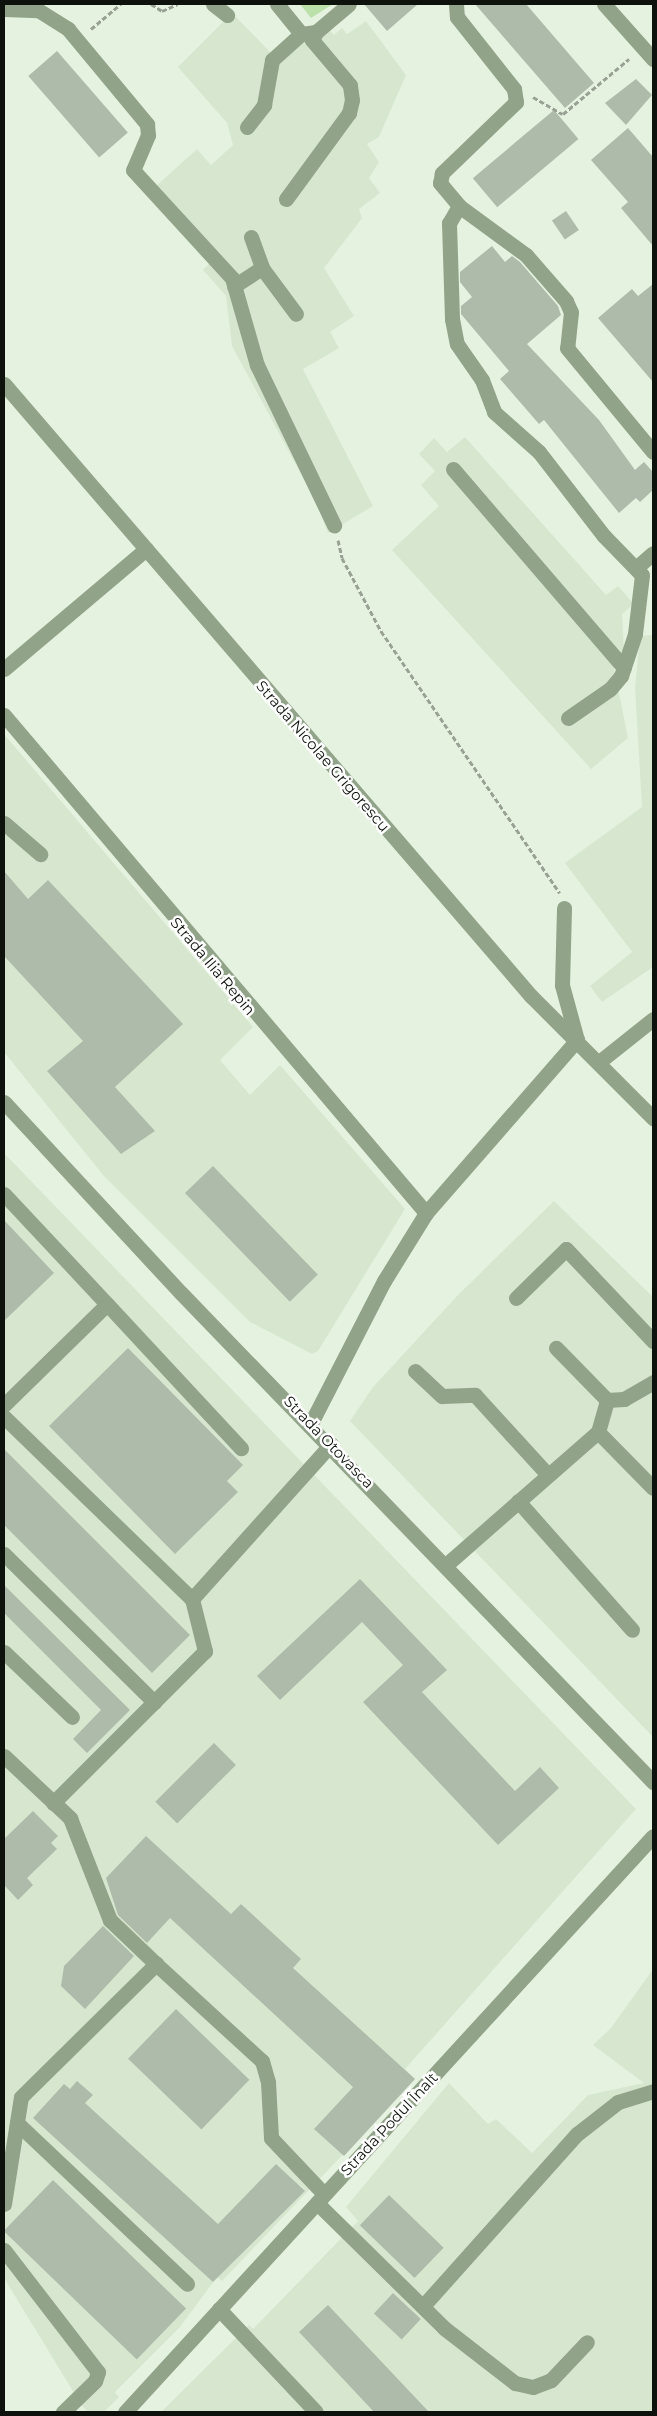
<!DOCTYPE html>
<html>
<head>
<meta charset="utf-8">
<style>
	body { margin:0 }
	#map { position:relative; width:657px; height:2416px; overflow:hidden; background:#e6f2e0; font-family:Montserrat,sans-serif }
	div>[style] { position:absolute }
	.built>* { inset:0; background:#d7e7cf }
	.green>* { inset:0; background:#bbe0aa }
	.building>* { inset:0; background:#afbbaa; transform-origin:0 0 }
	.path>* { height:3px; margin-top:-1.5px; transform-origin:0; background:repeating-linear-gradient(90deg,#98a193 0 5px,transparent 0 7.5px) }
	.minor>* { height:15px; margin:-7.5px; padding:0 7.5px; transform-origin:7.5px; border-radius:7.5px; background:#91a389 }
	span { translate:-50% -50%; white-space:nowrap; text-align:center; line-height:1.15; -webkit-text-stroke:5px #fff; paint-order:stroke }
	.street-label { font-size:15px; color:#0e120c }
	.frame { position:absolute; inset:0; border:5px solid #0e120c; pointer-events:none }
</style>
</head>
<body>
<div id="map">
	<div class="built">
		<div style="clip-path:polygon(232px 13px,278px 60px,324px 23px,334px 35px,342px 28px,347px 34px,366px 21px,406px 75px,379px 137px,367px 144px,379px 162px,369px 178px,380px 193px,359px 209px,362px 218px,324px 268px,354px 316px,330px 332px,339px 348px,303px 369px,373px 506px,328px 533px,316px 502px,232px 346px,226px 296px,203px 270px,217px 255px,155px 187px,197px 149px,211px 165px,233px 145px,227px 123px,178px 67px)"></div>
		<div style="clip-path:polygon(465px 437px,606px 595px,618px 586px,634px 604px,622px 614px,624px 650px,614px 668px,628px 738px,591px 769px,392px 550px,439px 506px,421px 485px,435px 471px,419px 454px,434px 438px,447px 452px)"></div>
		<div style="clip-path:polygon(653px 635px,653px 967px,602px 1002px,590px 986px,632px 952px,565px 863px,642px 807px,635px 688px,640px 636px)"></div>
		<div style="clip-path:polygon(4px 734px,253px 1027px,220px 1060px,250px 1095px,280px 1065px,405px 1209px,318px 1351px,312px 1354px,250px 1322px,103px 1175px,4px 1052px)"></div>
		<div style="clip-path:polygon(4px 1153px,636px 1809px,405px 2069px,415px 2079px,222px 2281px,217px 2277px,180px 2327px,115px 2392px,119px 2397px,104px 2412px,88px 2412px,82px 2406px,4px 2278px)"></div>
		<div style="clip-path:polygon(554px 1201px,653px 1297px,653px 1737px,350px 1421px,373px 1387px,458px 1295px)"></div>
		<div style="clip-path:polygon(653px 1969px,653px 2412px,161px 2412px,249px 2325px,253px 2329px,358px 2221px,346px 2207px,449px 2083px,488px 2124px,496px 2119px,532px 2153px,588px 2095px,644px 2083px,593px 2045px,611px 2028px)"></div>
	</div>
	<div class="green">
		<div style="clip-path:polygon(300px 4px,333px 4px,311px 18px)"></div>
	</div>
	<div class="building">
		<div style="clip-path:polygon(364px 4px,418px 4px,387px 31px)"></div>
		<div style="clip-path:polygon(475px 4px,526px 4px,594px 83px,565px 108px)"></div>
		<div style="left:57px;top:51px;width:108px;height:38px;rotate:49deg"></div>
		<div style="clip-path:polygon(636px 79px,652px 95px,626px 125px,605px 103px)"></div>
		<div style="left:554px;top:110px;width:38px;height:106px;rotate:50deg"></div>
		<div style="clip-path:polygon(628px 128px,653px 157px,653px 246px,621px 208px,628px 202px,591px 160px)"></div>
		<div style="left:566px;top:211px;width:23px;height:17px;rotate:56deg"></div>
		<div style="clip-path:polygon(492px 246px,505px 262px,512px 256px,520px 262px,558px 306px,561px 315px,527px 344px,599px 420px,635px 470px,644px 462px,653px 472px,653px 490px,640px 502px,636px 498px,619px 513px,544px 420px,539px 424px,500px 379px,509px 371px,461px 314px,461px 306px,472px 297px,460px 282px,460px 272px)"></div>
		<div style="clip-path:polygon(653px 284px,653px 382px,598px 318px,632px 289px,638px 296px)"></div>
		<div style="clip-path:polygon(4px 871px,28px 899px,48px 880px,183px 1024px,115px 1087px,155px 1131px,121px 1154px,47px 1071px,83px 1041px,4px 956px)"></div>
		<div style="left:213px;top:1166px;width:151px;height:39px;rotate:46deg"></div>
		<div style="clip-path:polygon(4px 1220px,54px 1273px,4px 1321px)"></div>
		<div style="clip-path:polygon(128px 1348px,243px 1465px,227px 1481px,238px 1492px,175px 1554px,49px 1426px)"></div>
		<div style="clip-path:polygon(4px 1449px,190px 1635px,152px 1673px,4px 1525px)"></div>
		<div style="clip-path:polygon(360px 1579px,447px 1670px,422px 1692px,515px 1791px,540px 1767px,559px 1788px,498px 1845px,363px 1702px,403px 1665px,362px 1622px,280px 1700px,257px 1676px)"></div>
		<div style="clip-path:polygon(4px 1585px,130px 1710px,87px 1753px,73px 1739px,101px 1710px,4px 1613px)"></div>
		<div style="left:214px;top:1743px;width:31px;height:83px;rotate:45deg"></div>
		<div style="clip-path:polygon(33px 1811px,58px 1836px,51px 1843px,57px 1849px,27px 1878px,33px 1885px,18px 1900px,4px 1885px,4px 1839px)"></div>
		<div style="clip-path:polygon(146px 1836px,231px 1914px,241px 1904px,301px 1959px,293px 1968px,415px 2079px,344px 2156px,314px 2129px,353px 2087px,170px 1918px,147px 1943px,118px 1915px,106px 1878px)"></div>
		<div style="clip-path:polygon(103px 1926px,134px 1956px,85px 2009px,61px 1986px,64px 1966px)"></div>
		<div style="left:176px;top:2009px;width:102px;height:69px;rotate:44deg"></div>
		<div style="clip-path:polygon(77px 2081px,93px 2095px,85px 2103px,218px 2224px,276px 2164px,305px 2191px,213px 2282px,33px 2118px,64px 2084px,70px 2089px)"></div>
		<div style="left:53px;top:2180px;width:185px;height:71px;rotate:44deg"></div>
		<div style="left:389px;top:2195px;width:76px;height:42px;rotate:44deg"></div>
		<div style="left:393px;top:2293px;width:38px;height:28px;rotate:43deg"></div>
		<div style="clip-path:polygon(328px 2305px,361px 2340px,429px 2412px,374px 2412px,299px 2332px)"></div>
	</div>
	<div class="path">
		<div style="left:151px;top:4px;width:13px;rotate:32deg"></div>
		<div style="left:162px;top:11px;width:17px;rotate:-24deg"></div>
		<div style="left:91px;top:29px;width:39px;rotate:-40deg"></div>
		<div style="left:533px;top:97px;width:34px;rotate:30deg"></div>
		<div style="left:563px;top:114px;width:86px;rotate:-39.8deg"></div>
		<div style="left:338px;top:540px;width:18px;rotate:77deg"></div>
		<div style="left:342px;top:558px;width:83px;rotate:61.9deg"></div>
		<div style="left:381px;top:631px;width:317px;rotate:55.7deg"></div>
	</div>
	<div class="minor">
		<div style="left:213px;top:4px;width:18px;rotate:38deg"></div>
		<div style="left:277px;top:4px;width:38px;rotate:51deg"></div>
		<div style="left:301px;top:34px;width:15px;rotate:-8deg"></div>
		<div style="left:316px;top:32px;width:43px;rotate:-40.3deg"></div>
		<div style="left:456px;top:4px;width:13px;rotate:86deg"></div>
		<div style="left:457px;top:17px;width:92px;rotate:51.6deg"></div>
		<div style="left:514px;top:89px;width:13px;rotate:81deg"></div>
		<div style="left:516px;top:102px;width:103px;rotate:136.2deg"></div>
		<div style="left:442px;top:173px;width:10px;rotate:101deg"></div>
		<div style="left:440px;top:183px;width:30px;rotate:50deg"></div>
		<div style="left:459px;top:206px;width:83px;rotate:36.2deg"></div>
		<div style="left:526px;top:255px;width:61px;rotate:49deg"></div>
		<div style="left:566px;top:301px;width:12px;rotate:66deg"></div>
		<div style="left:571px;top:312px;width:36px;rotate:96deg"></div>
		<div style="left:567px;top:348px;width:135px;rotate:50.4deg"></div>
		<div style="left:604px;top:4px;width:74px;rotate:48.3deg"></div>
		<div style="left:4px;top:9px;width:34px;rotate:2deg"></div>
		<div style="left:38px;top:10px;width:36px;rotate:32deg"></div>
		<div style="left:68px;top:29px;width:124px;rotate:50.3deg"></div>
		<div style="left:147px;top:124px;width:11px;rotate:85deg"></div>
		<div style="left:148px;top:135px;width:38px;rotate:113deg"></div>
		<div style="left:133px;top:170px;width:147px;rotate:47.5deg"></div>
		<div style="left:232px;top:278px;width:91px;rotate:74deg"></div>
		<div style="left:257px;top:365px;width:178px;rotate:64.3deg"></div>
		<div style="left:247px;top:127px;width:28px;rotate:-52deg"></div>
		<div style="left:264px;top:105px;width:46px;rotate:-79.9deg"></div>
		<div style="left:272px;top:60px;width:39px;rotate:-42deg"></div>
		<div style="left:286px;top:199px;width:107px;rotate:-53.8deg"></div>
		<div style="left:349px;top:113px;width:13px;rotate:-77deg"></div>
		<div style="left:352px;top:100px;width:15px;rotate:-98deg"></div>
		<div style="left:350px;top:85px;width:59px;rotate:-130.2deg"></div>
		<div style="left:312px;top:40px;width:9px;rotate:-63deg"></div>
		<div style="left:459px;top:206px;width:20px;rotate:120deg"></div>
		<div style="left:449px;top:223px;width:96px;rotate:88.2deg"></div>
		<div style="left:452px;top:319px;width:25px;rotate:79deg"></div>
		<div style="left:457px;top:344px;width:44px;rotate:55.2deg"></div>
		<div style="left:482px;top:380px;width:34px;rotate:69deg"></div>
		<div style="left:494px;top:412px;width:60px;rotate:41.6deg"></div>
		<div style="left:539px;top:452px;width:106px;rotate:52.3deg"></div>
		<div style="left:604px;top:536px;width:54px;rotate:45.7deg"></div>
		<div style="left:642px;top:575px;width:59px;rotate:96.8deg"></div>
		<div style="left:635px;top:634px;width:44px;rotate:108.4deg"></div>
		<div style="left:621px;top:676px;width:17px;rotate:130deg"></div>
		<div style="left:610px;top:689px;width:51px;rotate:145.4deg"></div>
		<div style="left:251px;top:237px;width:33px;rotate:70deg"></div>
		<div style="left:234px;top:286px;width:33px;rotate:-33deg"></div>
		<div style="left:262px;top:268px;width:57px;rotate:53.5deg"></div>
		<div style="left:4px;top:384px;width:808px;rotate:49.27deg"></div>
		<div style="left:531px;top:996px;width:173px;rotate:45deg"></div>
		<div style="left:453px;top:469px;width:262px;rotate:49.3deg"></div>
		<div style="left:637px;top:567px;width:21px;rotate:-41deg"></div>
		<div style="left:4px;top:669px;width:186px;rotate:-40.2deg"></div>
		<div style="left:4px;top:715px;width:653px;rotate:49.72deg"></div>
		<div style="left:4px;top:823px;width:48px;rotate:40.7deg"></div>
		<div style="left:599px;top:1062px;width:69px;rotate:-38.5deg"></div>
		<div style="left:4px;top:1102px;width:260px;rotate:47.2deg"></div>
		<div style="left:181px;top:1293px;width:680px;rotate:46.01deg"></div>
		<div style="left:4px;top:1194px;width:151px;rotate:46.9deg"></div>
		<div style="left:516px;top:1298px;width:70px;rotate:-44.4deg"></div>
		<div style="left:566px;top:1249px;width:127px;rotate:46.6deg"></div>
		<div style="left:415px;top:1371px;width:37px;rotate:43deg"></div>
		<div style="left:442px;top:1396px;width:33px;rotate:-2deg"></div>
		<div style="left:475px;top:1395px;width:108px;rotate:47.6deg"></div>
		<div style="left:607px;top:1400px;width:17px;rotate:-3deg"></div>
		<div style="left:624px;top:1399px;width:34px;rotate:-30deg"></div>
		<div style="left:4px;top:1405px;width:144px;rotate:-44.4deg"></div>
		<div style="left:107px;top:1304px;width:197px;rotate:47.1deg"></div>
		<div style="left:4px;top:1417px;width:262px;rotate:44.1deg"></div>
		<div style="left:192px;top:1599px;width:54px;rotate:76deg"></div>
		<div style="left:205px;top:1651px;width:215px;rotate:135deg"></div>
		<div style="left:311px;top:1423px;width:160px;rotate:-62.8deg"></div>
		<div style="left:384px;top:1281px;width:80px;rotate:-58.3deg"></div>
		<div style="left:426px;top:1213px;width:230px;rotate:-48.9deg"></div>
		<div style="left:577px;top:1040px;width:57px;rotate:-105.3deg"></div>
		<div style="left:562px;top:985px;width:77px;rotate:-88.5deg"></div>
		<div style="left:598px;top:1432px;width:78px;rotate:45.5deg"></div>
		<div style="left:518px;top:1501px;width:172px;rotate:48.5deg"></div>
		<div style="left:4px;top:1554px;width:211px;rotate:44.6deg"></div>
		<div style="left:447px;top:1564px;width:201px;rotate:-41.2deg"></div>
		<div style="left:598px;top:1432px;width:33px;rotate:-74deg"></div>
		<div style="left:607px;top:1400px;width:73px;rotate:-134.4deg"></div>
		<div style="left:192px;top:1599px;width:208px;rotate:-48.1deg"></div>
		<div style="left:4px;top:1652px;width:94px;rotate:43.7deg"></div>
		<div style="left:4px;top:1756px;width:91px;rotate:43.2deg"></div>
		<div style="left:70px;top:1818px;width:110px;rotate:68.6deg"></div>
		<div style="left:110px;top:1920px;width:64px;rotate:43.7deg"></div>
		<div style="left:17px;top:2123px;width:234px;rotate:43.4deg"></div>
		<div style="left:317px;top:2203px;width:178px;rotate:44.5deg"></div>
		<div style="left:444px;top:2328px;width:90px;rotate:37.8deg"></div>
		<div style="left:515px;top:2383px;width:18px;rotate:13deg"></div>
		<div style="left:533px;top:2387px;width:19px;rotate:-21deg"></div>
		<div style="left:551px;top:2380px;width:52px;rotate:-46.5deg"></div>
		<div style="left:4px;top:2204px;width:108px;rotate:-81deg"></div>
		<div style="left:21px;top:2097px;width:190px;rotate:-44.6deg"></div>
		<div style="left:156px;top:1964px;width:144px;rotate:42.5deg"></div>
		<div style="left:262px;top:2061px;width:22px;rotate:74deg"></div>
		<div style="left:268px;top:2082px;width:56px;rotate:86.9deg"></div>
		<div style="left:271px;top:2138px;width:77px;rotate:46.6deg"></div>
		<div style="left:4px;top:2250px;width:154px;rotate:52.4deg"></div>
		<div style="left:98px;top:2372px;width:9px;rotate:108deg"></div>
		<div style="left:95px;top:2381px;width:45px;rotate:135.9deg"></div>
		<div style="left:423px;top:2306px;width:231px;rotate:-48.2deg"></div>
		<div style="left:577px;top:2134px;width:52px;rotate:-38deg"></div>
		<div style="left:618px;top:2102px;width:37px;rotate:-17deg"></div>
		<div style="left:219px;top:2309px;width:141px;rotate:46.7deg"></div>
		<div style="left:125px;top:2412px;width:781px;rotate:-47.49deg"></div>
	</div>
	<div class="street-label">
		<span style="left:323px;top:756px;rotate:49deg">Strada Nicolae Grigorescu</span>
		<span style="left:213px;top:966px;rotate:50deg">Strada Ilia Repin</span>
		<span style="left:329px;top:1442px;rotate:46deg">Strada Otovasca</span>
		<span style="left:389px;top:2124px;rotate:-47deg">Strada Podul Înalt</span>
	</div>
	<div class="frame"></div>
</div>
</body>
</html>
